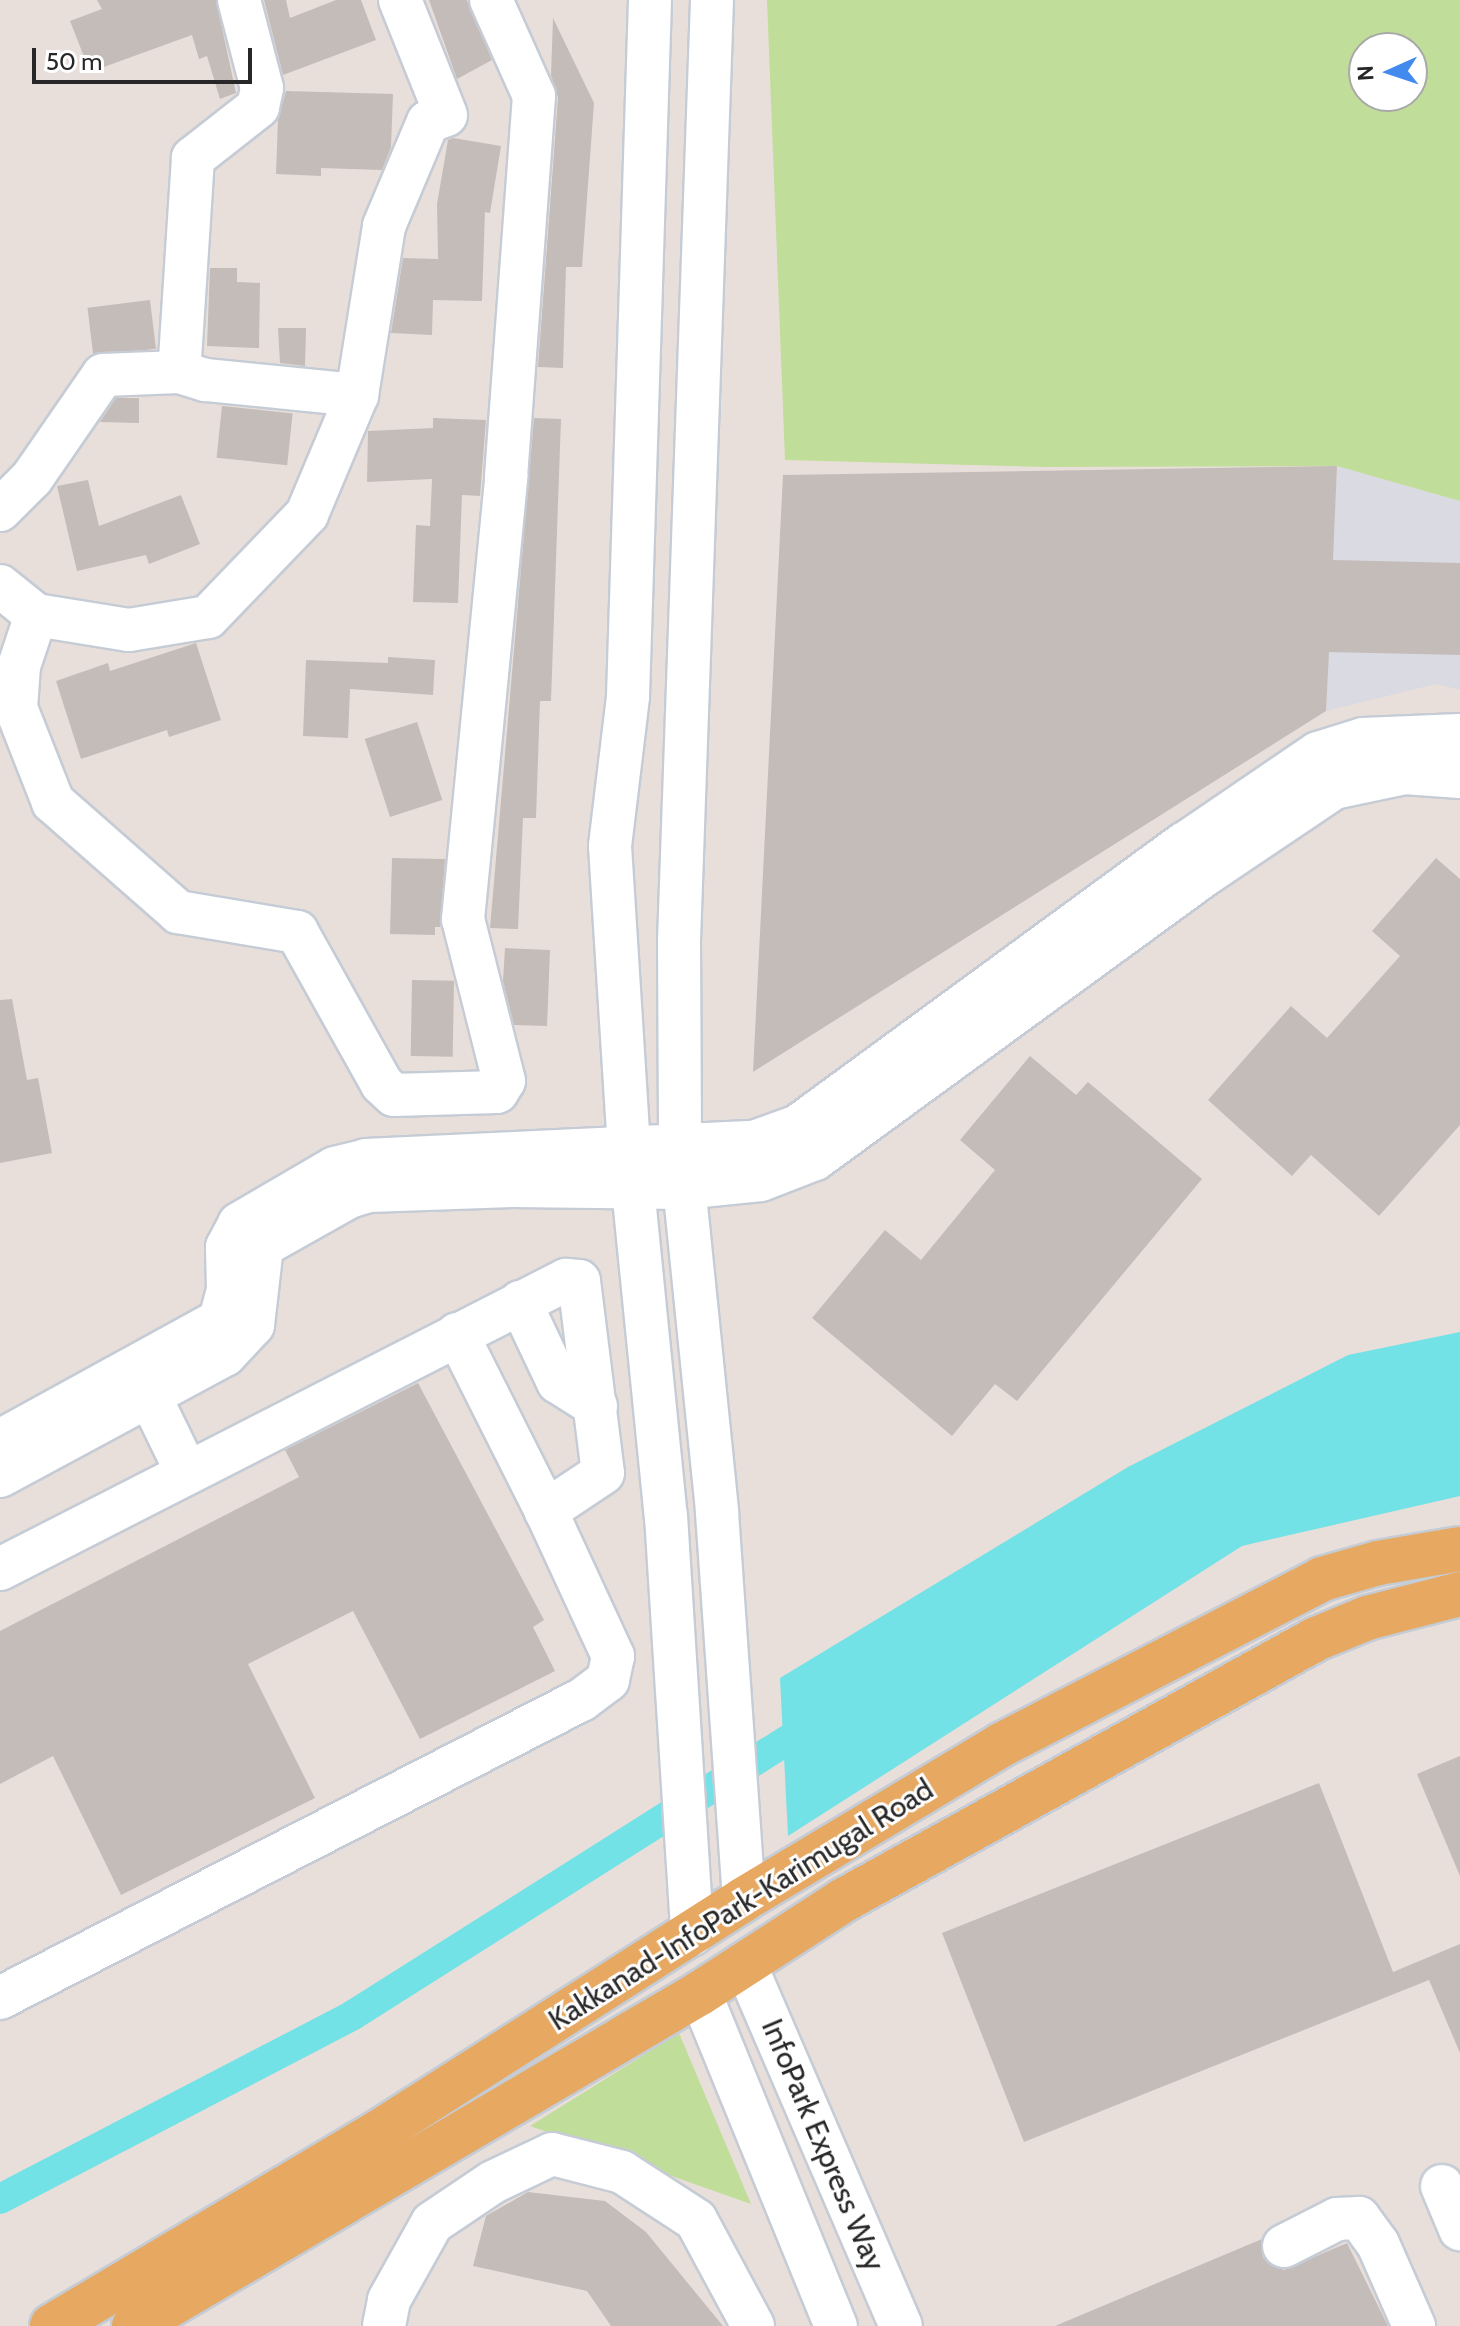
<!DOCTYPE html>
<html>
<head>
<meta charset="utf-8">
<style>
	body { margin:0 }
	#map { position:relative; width:1460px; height:2326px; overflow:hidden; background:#e9dfda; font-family:Cabin,sans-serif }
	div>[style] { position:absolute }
	.industrial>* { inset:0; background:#dadae2 }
	.green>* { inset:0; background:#c0dd99 }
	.water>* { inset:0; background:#72e2e6 }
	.canal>* { height:30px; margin:-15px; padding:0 15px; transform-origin:15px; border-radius:15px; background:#72e2e6 }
	.building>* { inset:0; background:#c4bcb9; transform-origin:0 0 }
	.roads { filter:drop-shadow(2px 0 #c5ccd5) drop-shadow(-2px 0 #c5ccd5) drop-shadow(0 2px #c5ccd5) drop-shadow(0 -2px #c5ccd5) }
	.minor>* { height:42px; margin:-21px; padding:0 21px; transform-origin:21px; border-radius:21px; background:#fff }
	.major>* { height:44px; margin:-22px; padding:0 22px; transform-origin:22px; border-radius:22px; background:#e7a861 }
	span { translate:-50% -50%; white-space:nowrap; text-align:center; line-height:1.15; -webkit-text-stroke:6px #fff; paint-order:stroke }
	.street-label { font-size:30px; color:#272727 }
	.north { position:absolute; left:1348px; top:32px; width:80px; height:80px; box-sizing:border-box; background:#fff; border:2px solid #a9a9a9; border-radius:50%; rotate:267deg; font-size:22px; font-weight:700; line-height:32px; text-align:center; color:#272727 }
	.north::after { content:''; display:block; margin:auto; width:28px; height:36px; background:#428aee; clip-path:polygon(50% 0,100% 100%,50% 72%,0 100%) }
	.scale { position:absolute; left:32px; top:48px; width:220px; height:36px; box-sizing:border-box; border:4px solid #272727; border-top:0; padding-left:10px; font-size:24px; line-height:28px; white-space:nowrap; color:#272727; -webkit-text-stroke:6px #fff; paint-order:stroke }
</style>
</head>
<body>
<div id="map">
	<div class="industrial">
		<div style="clip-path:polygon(1337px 466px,1460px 501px,1460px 690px,1436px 684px,1326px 711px)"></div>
	</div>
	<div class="green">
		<div style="clip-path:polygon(evenodd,767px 0,1460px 0,1460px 501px,1337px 466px,1046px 467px,785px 460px,767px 0,1364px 48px,1412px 48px,1412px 96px,1364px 96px,1364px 48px)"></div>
		<div style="clip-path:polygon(679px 2033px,751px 2204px,530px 2126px)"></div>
	</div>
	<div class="water">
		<div style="clip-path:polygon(1460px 1332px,1460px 1496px,1242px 1546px,788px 1836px,780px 1678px,1128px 1467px,1348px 1355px)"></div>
	</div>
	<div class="canal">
		<div style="left:0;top:2199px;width:398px;rotate:-27.5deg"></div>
		<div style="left:353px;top:2015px;width:548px;rotate:-32.33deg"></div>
	</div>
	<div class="building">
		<div style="clip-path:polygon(97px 0,216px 0,236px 93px,220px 99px,207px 56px,199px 59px,192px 35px,90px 72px,70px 21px,102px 9px)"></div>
		<div style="clip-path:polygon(264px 0,286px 0,290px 18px,336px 0,361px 0,376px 40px,283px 75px)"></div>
		<div style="clip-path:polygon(429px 0,467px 0,492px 60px,457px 79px)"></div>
		<div style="clip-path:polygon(553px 18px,594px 103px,582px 267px,566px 267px,563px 368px,538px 367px,558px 98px,551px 75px)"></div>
		<div style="clip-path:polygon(286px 91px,393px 94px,391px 147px,382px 170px,321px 168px,321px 176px,276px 174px,278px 119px)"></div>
		<div style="clip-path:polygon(453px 138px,501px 146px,490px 213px,485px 212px,482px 301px,433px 300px,432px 335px,391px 333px,403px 258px,438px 259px,437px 204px,448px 140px)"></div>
		<div style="clip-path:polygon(210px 268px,237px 268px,237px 282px,260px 283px,259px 348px,207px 346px)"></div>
		<div style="left:150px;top:300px;width:49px;height:63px;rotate:83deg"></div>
		<div style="clip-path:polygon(278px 328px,306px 328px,305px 366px,280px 363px)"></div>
		<div style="clip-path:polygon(116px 398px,139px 398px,139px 423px,100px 422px)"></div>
		<div style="left:222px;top:406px;width:71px;height:52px;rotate:6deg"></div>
		<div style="clip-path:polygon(433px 418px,486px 420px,480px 496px,462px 495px,458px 603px,413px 602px,416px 525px,430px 526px,432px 479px,367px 482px,368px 431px,433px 428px)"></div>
		<div style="clip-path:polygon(534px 418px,561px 419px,551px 701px,540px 701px,536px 818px,523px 818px,518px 929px,490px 928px)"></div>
		<div style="clip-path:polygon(1337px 466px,1333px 560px,1460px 563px,1460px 655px,1329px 652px,1326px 711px,753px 1072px,783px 475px)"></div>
		<div style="clip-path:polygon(88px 480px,99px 526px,181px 495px,200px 544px,149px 564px,146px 555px,77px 571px,57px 486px)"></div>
		<div style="clip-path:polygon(196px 643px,221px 720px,169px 737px,167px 730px,81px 759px,56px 681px,108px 663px,110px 671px)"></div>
		<div style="clip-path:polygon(388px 657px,435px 660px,433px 695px,350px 689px,348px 738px,303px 736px,306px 660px,388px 663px)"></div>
		<div style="left:417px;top:722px;width:82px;height:55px;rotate:72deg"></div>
		<div style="clip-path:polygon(392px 858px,445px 859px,440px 927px,435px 927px,435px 935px,390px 934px)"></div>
		<div style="clip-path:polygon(1436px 858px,1460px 879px,1460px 1125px,1379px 1216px,1311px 1155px,1292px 1176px,1208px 1100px,1291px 1006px,1327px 1038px,1400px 956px,1372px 931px)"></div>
		<div style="clip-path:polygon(505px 948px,550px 950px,547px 1026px,514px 1025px,503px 981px)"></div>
		<div style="left:412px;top:980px;width:42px;height:76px;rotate:1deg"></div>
		<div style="clip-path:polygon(12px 999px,27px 1080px,38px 1078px,52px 1153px,0 1163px,0 1000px)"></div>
		<div style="clip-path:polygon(1030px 1056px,1076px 1095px,1088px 1082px,1202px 1179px,1017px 1401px,995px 1384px,952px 1436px,812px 1318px,885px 1230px,921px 1260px,995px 1170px,960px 1140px)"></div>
		<div style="clip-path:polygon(418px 1383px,544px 1620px,533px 1627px,555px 1671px,420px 1739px,353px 1611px,248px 1664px,315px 1798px,121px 1895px,53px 1756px,0 1784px,0 1631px,299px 1477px,285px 1450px)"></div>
		<div style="clip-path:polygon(1460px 1756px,1460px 1876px,1417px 1774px)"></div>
		<div style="clip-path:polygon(1319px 1783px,1393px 1972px,1460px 1944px,1460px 2053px,1429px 1980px,1024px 2142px,942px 1933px)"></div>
		<div style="clip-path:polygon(528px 2192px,605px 2201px,646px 2232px,723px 2326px,611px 2326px,587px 2291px,473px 2266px,486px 2216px)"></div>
		<div style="clip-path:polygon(1262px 2239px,1263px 2258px,1284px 2270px,1347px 2243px,1388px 2326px,1055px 2326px)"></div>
	</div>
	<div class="roads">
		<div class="minor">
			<div style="left:239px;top:0;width:91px;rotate:75.4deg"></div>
			<div style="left:262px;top:88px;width:19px;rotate:102deg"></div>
			<div style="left:258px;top:107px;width:83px;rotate:141.9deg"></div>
			<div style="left:193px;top:158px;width:214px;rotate:93.7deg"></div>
			<div style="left:179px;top:372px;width:28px;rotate:17deg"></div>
			<div style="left:206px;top:380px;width:152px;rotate:5.7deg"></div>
			<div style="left:650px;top:0;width:697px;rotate:91.81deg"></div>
			<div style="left:628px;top:697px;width:150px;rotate:96.9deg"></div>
			<div style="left:610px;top:846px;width:303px;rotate:86.4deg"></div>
			<div style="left:629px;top:1148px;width:370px;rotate:84.3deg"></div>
			<div style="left:666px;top:1516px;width:419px;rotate:86.4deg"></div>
			<div style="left:712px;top:0;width:942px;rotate:92.01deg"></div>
			<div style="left:679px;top:941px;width:205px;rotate:89.7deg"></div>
			<div style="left:680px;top:1146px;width:369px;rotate:84.2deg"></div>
			<div style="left:717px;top:1513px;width:387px;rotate:86deg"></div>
			<div style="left:0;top:510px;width:45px;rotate:-45deg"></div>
			<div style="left:32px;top:478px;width:125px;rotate:-55.4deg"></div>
			<div style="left:103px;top:375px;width:76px;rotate:-2.3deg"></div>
			<div style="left:0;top:586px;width:46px;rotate:38.9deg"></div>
			<div style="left:36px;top:615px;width:94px;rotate:9.2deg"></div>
			<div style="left:129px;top:630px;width:80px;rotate:-9.3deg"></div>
			<div style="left:208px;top:617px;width:143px;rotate:-46.1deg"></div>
			<div style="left:307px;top:514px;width:129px;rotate:-67.2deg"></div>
			<div style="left:357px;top:395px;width:171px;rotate:-80.9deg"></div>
			<div style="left:384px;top:226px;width:113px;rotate:-67.1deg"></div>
			<div style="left:428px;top:122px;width:19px;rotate:-21deg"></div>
			<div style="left:446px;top:115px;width:124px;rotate:-111.8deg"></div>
			<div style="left:36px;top:615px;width:54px;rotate:108.4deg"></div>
			<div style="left:19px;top:666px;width:42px;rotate:94.1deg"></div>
			<div style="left:16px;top:708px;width:101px;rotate:68.5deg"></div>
			<div style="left:53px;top:802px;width:167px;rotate:41.3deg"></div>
			<div style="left:178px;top:912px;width:121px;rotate:9.5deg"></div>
			<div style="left:297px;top:932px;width:174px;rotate:60.8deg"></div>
			<div style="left:382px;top:1084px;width:16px;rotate:43deg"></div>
			<div style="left:394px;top:1095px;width:103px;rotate:-1.7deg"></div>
			<div style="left:497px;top:1092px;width:13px;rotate:-58deg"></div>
			<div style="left:504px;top:1081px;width:167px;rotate:-104.2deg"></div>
			<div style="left:463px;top:919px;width:444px;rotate:-84.4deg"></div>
			<div style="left:506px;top:477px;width:382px;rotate:-85.8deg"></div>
			<div style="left:534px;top:96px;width:105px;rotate:-114.1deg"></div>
			<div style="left:520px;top:1302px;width:89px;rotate:64.6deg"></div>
			<div style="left:558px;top:1382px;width:45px;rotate:32.3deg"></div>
			<div style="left:457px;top:1334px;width:198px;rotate:63.3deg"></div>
			<div style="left:137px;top:1370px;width:112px;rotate:64.1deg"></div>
			<div style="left:0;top:1441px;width:251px;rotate:-28.8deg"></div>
			<div style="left:220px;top:1320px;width:30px;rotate:-75deg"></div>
			<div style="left:228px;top:1291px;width:44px;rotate:-91.3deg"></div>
			<div style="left:227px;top:1247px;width:26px;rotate:-62deg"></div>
			<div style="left:239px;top:1224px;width:111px;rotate:-30.3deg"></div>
			<div style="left:335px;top:1168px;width:32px;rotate:-14deg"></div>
			<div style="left:366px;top:1160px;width:388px;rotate:-2.7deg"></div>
			<div style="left:754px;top:1142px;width:47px;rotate:-20deg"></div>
			<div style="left:798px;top:1126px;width:478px;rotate:-36.2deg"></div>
			<div style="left:1184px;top:844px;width:162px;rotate:-34.2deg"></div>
			<div style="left:1318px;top:753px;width:47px;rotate:-17.3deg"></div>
			<div style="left:1363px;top:739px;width:97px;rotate:-2.4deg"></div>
			<div style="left:0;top:1476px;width:255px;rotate:-28.3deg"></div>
			<div style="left:225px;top:1355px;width:41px;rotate:-47deg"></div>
			<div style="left:253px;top:1325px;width:80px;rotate:-83.5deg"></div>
			<div style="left:262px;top:1246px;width:100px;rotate:-29.4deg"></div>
			<div style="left:349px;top:1197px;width:21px;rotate:-17deg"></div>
			<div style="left:369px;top:1191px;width:143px;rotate:-2deg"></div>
			<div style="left:512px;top:1186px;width:170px;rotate:0.7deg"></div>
			<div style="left:682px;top:1188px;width:79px;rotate:-5.8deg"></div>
			<div style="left:761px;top:1180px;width:58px;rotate:-21.3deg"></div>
			<div style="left:815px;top:1159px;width:484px;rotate:-36.1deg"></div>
			<div style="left:1206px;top:874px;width:154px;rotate:-33.9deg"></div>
			<div style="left:1334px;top:788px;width:73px;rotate:-11.9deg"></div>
			<div style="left:1405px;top:773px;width:55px;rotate:4.2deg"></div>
			<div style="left:0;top:1569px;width:636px;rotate:-27.05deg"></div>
			<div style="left:566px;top:1280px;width:13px;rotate:4deg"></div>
			<div style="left:579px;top:1281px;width:193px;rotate:82.9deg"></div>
			<div style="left:603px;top:1473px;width:69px;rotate:146.3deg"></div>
			<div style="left:546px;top:1511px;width:160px;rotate:65.2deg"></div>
			<div style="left:613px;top:1656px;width:25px;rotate:102deg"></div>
			<div style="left:608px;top:1680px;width:34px;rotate:143deg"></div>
			<div style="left:581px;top:1700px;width:653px;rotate:152.85deg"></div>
			<div style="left:745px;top:1964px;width:394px;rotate:66.7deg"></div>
			<div style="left:700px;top:1993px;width:360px;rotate:67.8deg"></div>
			<div style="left:1442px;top:2186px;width:47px;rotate:67.3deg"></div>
			<div style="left:1284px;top:2246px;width:59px;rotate:-27deg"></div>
			<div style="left:1337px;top:2219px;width:22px;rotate:-3deg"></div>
			<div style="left:1359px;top:2218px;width:32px;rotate:54deg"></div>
			<div style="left:1378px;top:2244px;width:90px;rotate:66.3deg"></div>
			<div style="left:384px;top:2326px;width:26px;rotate:-79deg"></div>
			<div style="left:389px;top:2300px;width:88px;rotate:-60.8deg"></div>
			<div style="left:432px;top:2223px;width:73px;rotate:-33.9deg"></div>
			<div style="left:493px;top:2182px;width:65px;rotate:-25.4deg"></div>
			<div style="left:552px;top:2154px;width:72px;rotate:14.4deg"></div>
			<div style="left:622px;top:2172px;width:88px;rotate:33deg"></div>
			<div style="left:696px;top:2220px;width:120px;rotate:61.7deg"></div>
		</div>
		<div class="major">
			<div style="left:52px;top:2326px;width:387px;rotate:-30.7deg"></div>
			<div style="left:385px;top:2128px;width:426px;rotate:-32.5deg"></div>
			<div style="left:744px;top:1899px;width:300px;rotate:-30.9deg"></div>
			<div style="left:1001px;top:1745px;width:361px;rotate:-27.3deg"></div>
			<div style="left:1322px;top:1579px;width:58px;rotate:-15.9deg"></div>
			<div style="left:1378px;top:1563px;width:83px;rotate:-9.7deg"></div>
			<div style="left:134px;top:2326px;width:657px;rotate:-30.47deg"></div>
			<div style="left:700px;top:1993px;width:171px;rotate:-32.9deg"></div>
			<div style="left:844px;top:1900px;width:539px;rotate:-28.94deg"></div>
			<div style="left:1316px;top:1639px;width:55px;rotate:-22.4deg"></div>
			<div style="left:1367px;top:1618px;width:96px;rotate:-14.5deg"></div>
		</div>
	</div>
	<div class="street-label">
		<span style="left:741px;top:1905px;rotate:-32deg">Kakkanad-InfoPark-Karimugal Road</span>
		<span style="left:823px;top:2145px;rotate:67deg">InfoPark Express Way</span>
	</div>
	<div class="north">N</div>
	<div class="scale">50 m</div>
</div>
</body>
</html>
